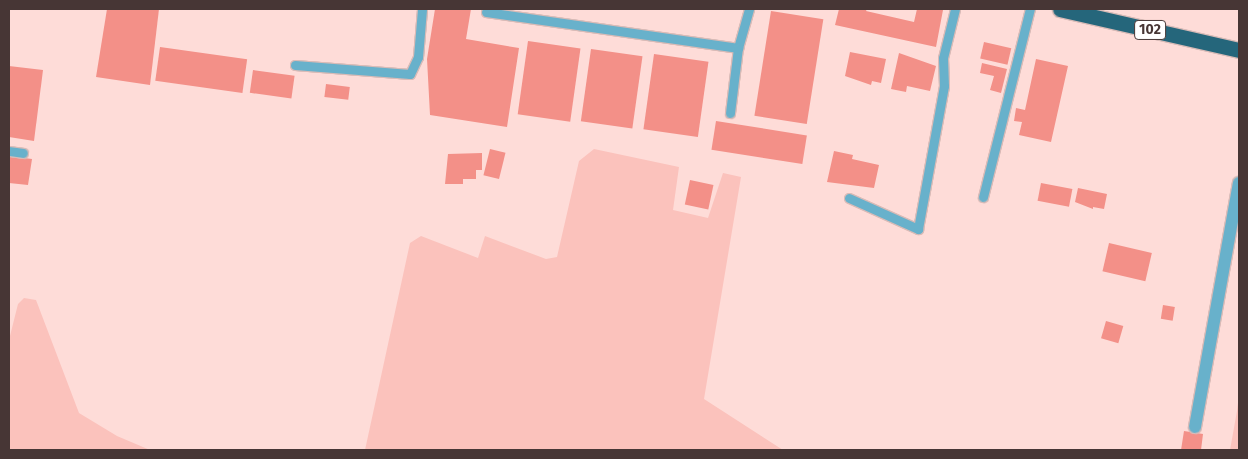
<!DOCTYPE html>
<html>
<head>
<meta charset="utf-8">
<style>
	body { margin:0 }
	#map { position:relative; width:1248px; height:459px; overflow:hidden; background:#fedcd8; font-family:"Fira Sans",sans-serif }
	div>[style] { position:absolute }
	.green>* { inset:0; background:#fbc2bc }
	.building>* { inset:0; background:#f39088; transform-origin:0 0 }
	.roads { filter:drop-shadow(1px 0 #d9bbb7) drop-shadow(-1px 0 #d9bbb7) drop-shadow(0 1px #d9bbb7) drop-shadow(0 -1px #d9bbb7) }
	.lane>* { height:9px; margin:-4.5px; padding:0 4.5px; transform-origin:4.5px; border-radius:4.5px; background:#68b1cb }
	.street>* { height:12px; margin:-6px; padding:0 6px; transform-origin:6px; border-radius:6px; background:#68b1cb }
	.highway>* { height:15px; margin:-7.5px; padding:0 7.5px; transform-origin:7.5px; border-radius:7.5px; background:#25667b }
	span { translate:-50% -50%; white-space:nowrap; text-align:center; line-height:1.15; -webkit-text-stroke:4px #fff; paint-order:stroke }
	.shield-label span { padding:1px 4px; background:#fff; border:1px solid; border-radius:4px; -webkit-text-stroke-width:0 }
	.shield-label { font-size:14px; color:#473635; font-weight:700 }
	.frame { position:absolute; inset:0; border:10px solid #473635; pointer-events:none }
</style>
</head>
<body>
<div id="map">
	<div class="green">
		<div style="clip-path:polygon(594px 149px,679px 167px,673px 210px,708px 218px,723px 173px,741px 177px,704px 399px,783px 450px,365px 450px,410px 243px,421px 236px,478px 258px,485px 236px,546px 259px,557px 257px,579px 161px)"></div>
		<div style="clip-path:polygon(24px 298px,36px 300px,79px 413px,117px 436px,150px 450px,9px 450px,9px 340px,18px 304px)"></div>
		<div style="clip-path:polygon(1239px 394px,1239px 450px,1230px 450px,1237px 411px)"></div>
	</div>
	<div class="building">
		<div style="clip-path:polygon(107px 9px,159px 9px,150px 85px,96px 77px)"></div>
		<div style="clip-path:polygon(435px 9px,471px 9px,466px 39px,519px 48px,507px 127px,430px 115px,427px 59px)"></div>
		<div style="clip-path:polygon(839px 9px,867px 9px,866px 11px,914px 22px,917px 9px,943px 10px,936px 47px,835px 25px)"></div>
		<div style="left:771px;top:11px;width:53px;height:106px;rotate:9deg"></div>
		<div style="left:528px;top:41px;width:53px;height:74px;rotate:8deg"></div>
		<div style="left:984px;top:42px;width:28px;height:17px;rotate:13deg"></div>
		<div style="left:160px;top:47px;width:88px;height:34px;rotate:8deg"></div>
		<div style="left:591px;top:49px;width:52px;height:73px;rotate:8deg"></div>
		<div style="clip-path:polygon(850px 52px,886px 59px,881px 83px,872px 81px,871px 85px,845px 76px)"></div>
		<div style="clip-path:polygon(899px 53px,936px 66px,930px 91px,907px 86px,906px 92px,891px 89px)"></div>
		<div style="left:654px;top:54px;width:55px;height:76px;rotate:8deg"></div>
		<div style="clip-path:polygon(1036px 59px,1068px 66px,1051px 142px,1019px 135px,1022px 122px,1014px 121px,1016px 108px,1025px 110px)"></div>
		<div style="clip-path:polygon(982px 63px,1007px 69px,1001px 93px,990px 90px,994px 76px,980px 73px)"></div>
		<div style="clip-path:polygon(9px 66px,43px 70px,34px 141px,9px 137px)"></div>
		<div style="left:253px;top:70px;width:42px;height:23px;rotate:8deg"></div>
		<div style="left:326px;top:84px;width:24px;height:13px;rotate:7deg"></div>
		<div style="left:716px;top:121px;width:92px;height:29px;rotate:9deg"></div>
		<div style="left:490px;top:149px;width:16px;height:27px;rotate:14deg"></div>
		<div style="clip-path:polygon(834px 151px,853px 155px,852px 159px,879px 165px,874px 188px,827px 182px)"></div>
		<div style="clip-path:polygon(482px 153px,482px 170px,476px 170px,476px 179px,463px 179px,463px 184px,445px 184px,448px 154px)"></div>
		<div style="clip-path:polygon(9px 156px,32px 159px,28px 185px,9px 183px)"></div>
		<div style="left:690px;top:180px;width:24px;height:25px;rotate:12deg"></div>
		<div style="left:1041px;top:183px;width:32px;height:18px;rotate:11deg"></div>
		<div style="clip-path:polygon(1078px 188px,1107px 194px,1104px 209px,1093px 207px,1093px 209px,1075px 202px)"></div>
		<div style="left:1109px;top:243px;width:44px;height:29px;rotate:13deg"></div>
		<div style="left:1163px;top:305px;width:12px;height:14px;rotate:9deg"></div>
		<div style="left:1106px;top:321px;width:18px;height:18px;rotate:16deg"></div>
		<div style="clip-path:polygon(1184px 431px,1203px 434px,1201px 450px,1181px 450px)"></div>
	</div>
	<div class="roads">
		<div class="lane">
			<div style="left:486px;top:12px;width:255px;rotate:8.1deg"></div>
			<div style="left:738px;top:48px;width:41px;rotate:-74.2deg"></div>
			<div style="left:295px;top:65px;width:115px;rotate:4.5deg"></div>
			<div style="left:410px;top:74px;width:19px;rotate:-65deg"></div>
			<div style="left:418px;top:57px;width:48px;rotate:-85.2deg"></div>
			<div style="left:730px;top:113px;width:65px;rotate:-83deg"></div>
			<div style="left:9px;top:151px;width:14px;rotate:8deg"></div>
			<div style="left:983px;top:197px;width:194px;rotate:-76deg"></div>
			<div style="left:849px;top:198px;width:76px;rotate:24.2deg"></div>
			<div style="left:918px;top:229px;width:145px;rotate:-79.7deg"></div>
			<div style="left:944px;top:86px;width:28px;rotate:-92deg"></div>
			<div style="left:943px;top:58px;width:50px;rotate:-76.2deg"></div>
		</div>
		<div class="street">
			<div style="left:1195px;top:427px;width:248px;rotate:-79.8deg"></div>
		</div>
		<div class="highway">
			<div style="left:1060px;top:9px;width:184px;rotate:12.9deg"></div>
		</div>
	</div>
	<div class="shield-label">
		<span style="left:1150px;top:30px">102</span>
	</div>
	<div class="frame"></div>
</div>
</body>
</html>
